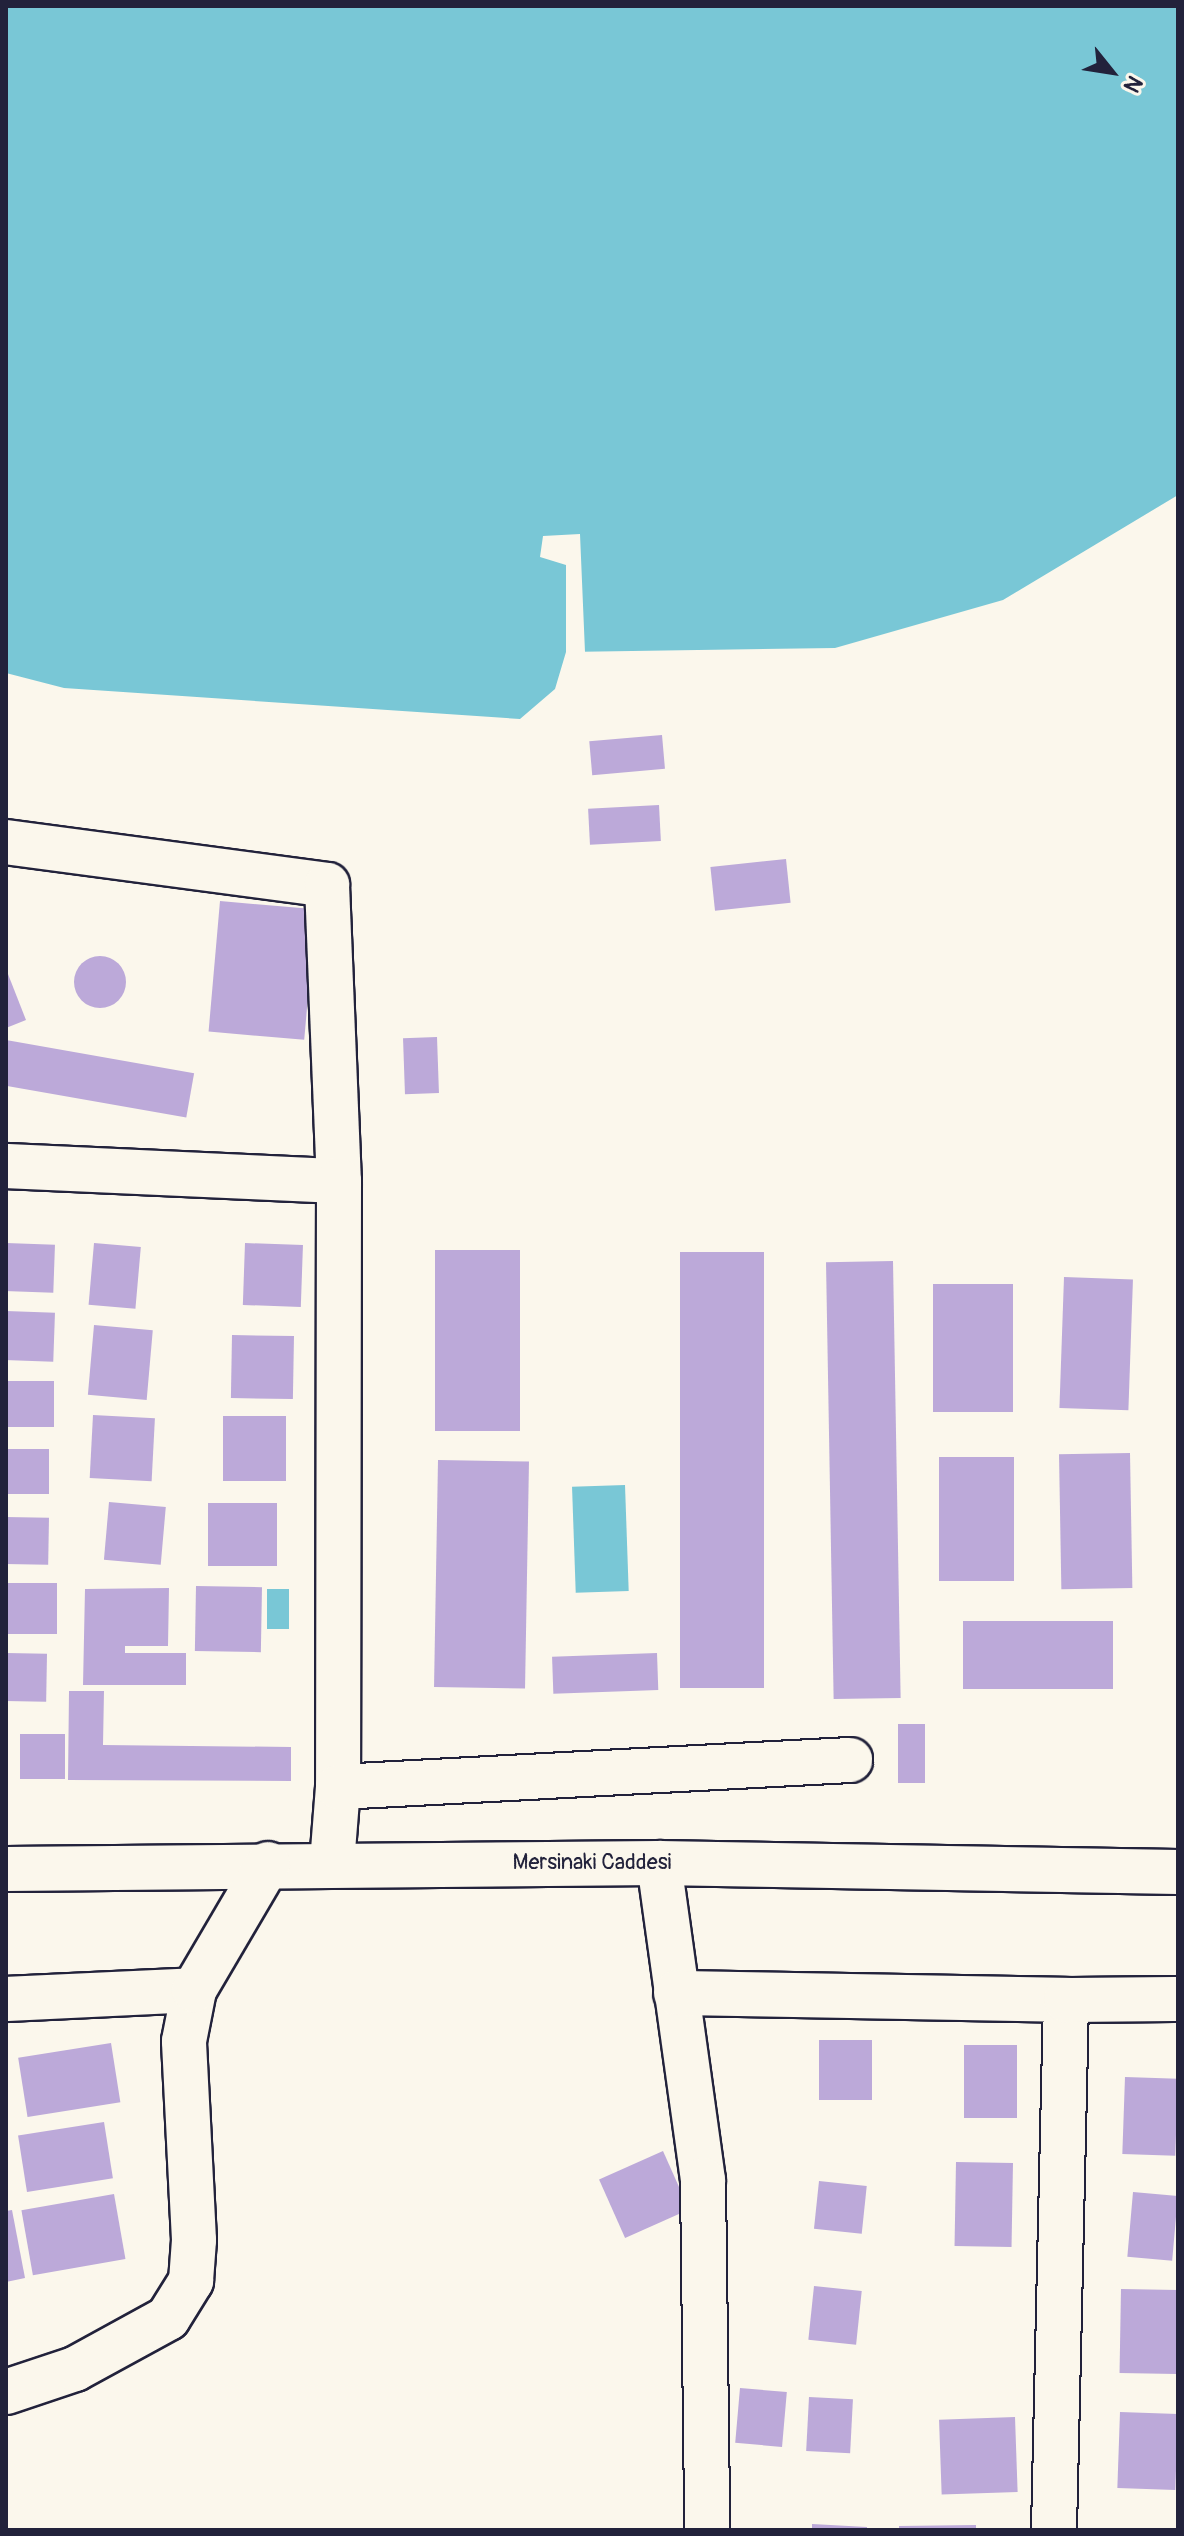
<!DOCTYPE html>
<html>
<head>
<meta charset="utf-8">
<style>
	body { margin:0 }
	#map { position:relative; width:1184px; height:2536px; overflow:hidden; background:#fbf7ec; font-family:Pangolin,sans-serif }
	div>[style] { position:absolute }
	.water>* { inset:0; background:#79c7d6; transform-origin:0 0 }
	.pier>* { inset:0; background:#fbf7ec }
	.building>* { inset:0; background:#bca9d9; transform-origin:0 0 }
	.round { border-radius:50% }
	.roads { filter:drop-shadow(2px 0 #22223b) drop-shadow(-2px 0 #22223b) drop-shadow(0 2px #22223b) drop-shadow(0 -2px #22223b) }
	.minor>* { height:44px; margin:-22px; padding:0 22px; transform-origin:22px; border-radius:22px; background:#fbf7ec }
	span { translate:-50% -50%; white-space:nowrap; text-align:center; line-height:1.15; -webkit-text-stroke:6px #fbf7ec; paint-order:stroke }
	.street-label { font-size:22px; color:#22223b }
	.frame { position:absolute; inset:0; border:8px solid #22223b; pointer-events:none }
	.north { position:absolute; left:1072px; top:32px; width:80px; height:80px; -webkit-text-stroke:6px #fbf7ec; paint-order:stroke; rotate:120deg; font-size:22px; font-weight:700; line-height:32px; text-align:center; color:#22223b }
	.north::after { content:''; display:block; margin:auto; width:28px; height:36px; background:#22223b; clip-path:polygon(50% 0,100% 100%,50% 72%,0 100%) }
</style>
</head>
<body>
<div id="map">
	<div class="water">
		<div style="clip-path:polygon(6px 6px,1178px 6px,1178px 495px,1003px 600px,835px 648px,566px 652px,555px 689px,520px 719px,64px 688px,6px 673px)"></div>
		<div style="left:625px;top:1485px;width:106px;height:53px;rotate:88deg"></div>
		<div style="left:267px;top:1589px;width:22px;height:40px"></div>
	</div>
	<div class="pier">
		<div style="clip-path:polygon(580px 534px,585px 652px,566px 652px,566px 565px,540px 557px,543px 536px)"></div>
	</div>
	<div class="building">
		<div style="left:662px;top:735px;width:34px;height:73px;rotate:85deg"></div>
		<div style="left:659px;top:805px;width:36px;height:71px;rotate:87deg"></div>
		<div style="left:786px;top:859px;width:44px;height:76px;rotate:84deg"></div>
		<div style="left:220px;top:901px;width:96px;height:131px;rotate:5deg"></div>
		<div class="round" style="left:74px;top:956px;width:52px;height:52px"></div>
		<div style="clip-path:polygon(6px 969px,26px 1020px,6px 1028px)"></div>
		<div style="left:437px;top:1037px;width:56px;height:34px;rotate:88deg"></div>
		<div style="left:6px;top:1040px;width:191px;height:45px;rotate:10deg"></div>
		<div style="left:6px;top:1243px;width:49px;height:48px;rotate:2deg"></div>
		<div style="left:94px;top:1243px;width:47px;height:62px;rotate:5deg"></div>
		<div style="left:245px;top:1243px;width:58px;height:62px;rotate:2deg"></div>
		<div style="left:520px;top:1250px;width:181px;height:85px;rotate:90deg"></div>
		<div style="left:680px;top:1252px;width:84px;height:436px"></div>
		<div style="left:893px;top:1261px;width:437px;height:67px;rotate:89deg"></div>
		<div style="left:1064px;top:1277px;width:69px;height:131px;rotate:2deg"></div>
		<div style="left:1013px;top:1284px;width:128px;height:80px;rotate:90deg"></div>
		<div style="left:6px;top:1311px;width:49px;height:49px;rotate:2deg"></div>
		<div style="left:94px;top:1325px;width:59px;height:70px;rotate:5deg"></div>
		<div style="left:232px;top:1335px;width:62px;height:63px;rotate:1deg"></div>
		<div style="left:6px;top:1381px;width:48px;height:46px"></div>
		<div style="left:93px;top:1415px;width:62px;height:63px;rotate:3deg"></div>
		<div style="left:223px;top:1416px;width:63px;height:65px"></div>
		<div style="left:6px;top:1449px;width:43px;height:45px"></div>
		<div style="left:1130px;top:1453px;width:135px;height:71px;rotate:89deg"></div>
		<div style="left:1014px;top:1457px;width:124px;height:75px;rotate:90deg"></div>
		<div style="left:438px;top:1460px;width:91px;height:227px;rotate:1deg"></div>
		<div style="left:109px;top:1502px;width:57px;height:58px;rotate:5deg"></div>
		<div style="left:208px;top:1503px;width:69px;height:63px"></div>
		<div style="left:6px;top:1517px;width:43px;height:47px;rotate:1deg"></div>
		<div style="left:6px;top:1583px;width:51px;height:51px"></div>
		<div style="left:196px;top:1586px;width:66px;height:65px;rotate:1deg"></div>
		<div style="clip-path:polygon(169px 1588px,168px 1646px,125px 1646px,125px 1653px,186px 1653px,186px 1685px,83px 1685px,85px 1589px)"></div>
		<div style="left:963px;top:1621px;width:150px;height:68px"></div>
		<div style="left:6px;top:1653px;width:41px;height:48px;rotate:1deg"></div>
		<div style="left:657px;top:1653px;width:37px;height:105px;rotate:88deg"></div>
		<div style="clip-path:polygon(69px 1691px,104px 1691px,103px 1745px,291px 1747px,291px 1781px,68px 1780px)"></div>
		<div style="left:898px;top:1724px;width:27px;height:59px"></div>
		<div style="left:20px;top:1734px;width:45px;height:45px"></div>
		<div style="left:872px;top:2040px;width:60px;height:53px;rotate:90deg"></div>
		<div style="left:111px;top:2043px;width:60px;height:94px;rotate:81deg"></div>
		<div style="left:964px;top:2045px;width:53px;height:73px"></div>
		<div style="left:1125px;top:2077px;width:53px;height:77px;rotate:2deg"></div>
		<div style="left:104px;top:2122px;width:57px;height:87px;rotate:81deg"></div>
		<div style="left:663px;top:2151px;width:64px;height:70px;rotate:66deg"></div>
		<div style="left:956px;top:2162px;width:57px;height:84px;rotate:1deg"></div>
		<div style="left:819px;top:2181px;width:48px;height:48px;rotate:6deg"></div>
		<div style="left:1133px;top:2192px;width:45px;height:65px;rotate:5deg"></div>
		<div style="left:114px;top:2194px;width:66px;height:94px;rotate:80deg"></div>
		<div style="clip-path:polygon(12px 2210px,25px 2278px,6px 2282px,6px 2211px)"></div>
		<div style="left:814px;top:2286px;width:48px;height:54px;rotate:6deg"></div>
		<div style="left:1121px;top:2289px;width:57px;height:84px;rotate:1deg"></div>
		<div style="left:740px;top:2388px;width:47px;height:55px;rotate:5deg"></div>
		<div style="left:809px;top:2397px;width:44px;height:54px;rotate:3deg"></div>
		<div style="left:1120px;top:2412px;width:58px;height:76px;rotate:2deg"></div>
		<div style="left:1015px;top:2417px;width:75px;height:76px;rotate:88deg"></div>
		<div style="clip-path:polygon(812px 2524px,867px 2527px,867px 2530px,812px 2530px)"></div>
		<div style="clip-path:polygon(976px 2525px,976px 2530px,899px 2530px,899px 2526px)"></div>
	</div>
	<div class="roads">
		<div class="minor">
			<div style="left:6px;top:842px;width:324px;rotate:7.6deg"></div>
			<div style="left:327px;top:885px;width:296px;rotate:87.7deg"></div>
			<div style="left:6px;top:1166px;width:333px;rotate:2.6deg"></div>
			<div style="left:339px;top:1181px;width:606px;rotate:90.09deg"></div>
			<div style="left:338px;top:1787px;width:76px;rotate:94.5deg"></div>
			<div style="left:338px;top:1787px;width:513px;rotate:-3.02deg"></div>
			<div style="left:659px;top:1863px;width:320px;rotate:82.1deg"></div>
			<div style="left:703px;top:2180px;width:350px;rotate:89.3deg"></div>
			<div style="left:6px;top:1869px;width:653px;rotate:-0.53deg"></div>
			<div style="left:659px;top:1863px;width:519px;rotate:0.99deg"></div>
			<div style="left:676px;top:1993px;width:390px;rotate:1deg"></div>
			<div style="left:6px;top:1999px;width:188px;rotate:-2.7deg"></div>
			<div style="left:6px;top:2392px;width:73px;rotate:-18.4deg"></div>
			<div style="left:75px;top:2369px;width:106px;rotate:-28.7deg"></div>
			<div style="left:168px;top:2318px;width:44px;rotate:-58.1deg"></div>
			<div style="left:191px;top:2281px;width:41px;rotate:-85.8deg"></div>
			<div style="left:194px;top:2240px;width:199px;rotate:-92.9deg"></div>
			<div style="left:184px;top:2041px;width:52px;rotate:-78.9deg"></div>
			<div style="left:194px;top:1990px;width:146px;rotate:-59.6deg"></div>
			<div style="left:1054px;top:2530px;width:530px;rotate:-88.7deg"></div>
			<div style="left:1066px;top:2000px;width:112px;rotate:-0.5deg"></div>
		</div>
	</div>
	<div class="street-label">
		<span style="left:592px;top:1863px">Mersinaki Caddesi</span>
	</div>
	<div class="frame"></div>
	<div class="north">N</div>
</div>
</body>
</html>
